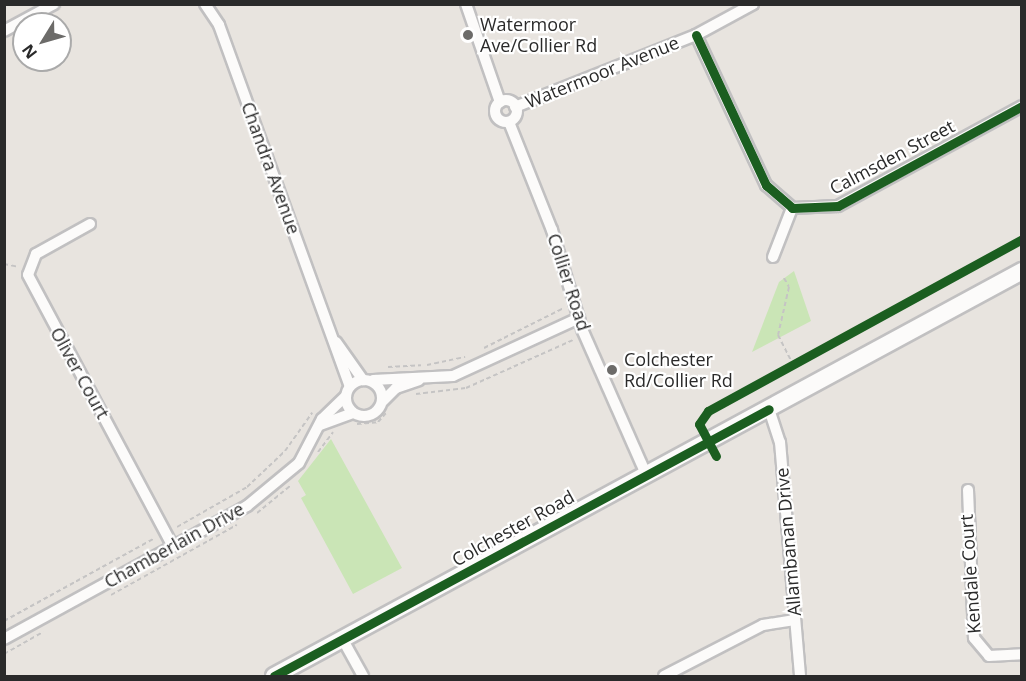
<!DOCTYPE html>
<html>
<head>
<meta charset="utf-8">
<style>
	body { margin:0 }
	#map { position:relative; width:1026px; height:681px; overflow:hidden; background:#e8e4df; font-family:"Open Sans",sans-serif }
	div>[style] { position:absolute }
	.green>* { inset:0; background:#cae5b6 }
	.path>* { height:2px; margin-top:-1px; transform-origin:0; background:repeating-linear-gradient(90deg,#c5c4c4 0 4.5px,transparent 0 7.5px) }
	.roads { filter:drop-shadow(2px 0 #c1c0c1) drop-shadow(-2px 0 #c1c0c1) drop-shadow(0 2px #c1c0c1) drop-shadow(0 -2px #c1c0c1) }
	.minor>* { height:10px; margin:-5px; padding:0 5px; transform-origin:5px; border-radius:5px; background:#fcfbfa }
	.minor>.ring { margin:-5px; padding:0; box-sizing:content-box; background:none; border:10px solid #fcfbfa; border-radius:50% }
	.secondary>* { height:16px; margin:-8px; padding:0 8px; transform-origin:8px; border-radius:8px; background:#fcfbfa }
	.cycleway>* { height:9px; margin:-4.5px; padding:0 4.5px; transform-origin:4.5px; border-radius:4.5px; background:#1b5e20 }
	.dots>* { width:16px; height:16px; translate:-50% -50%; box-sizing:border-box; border:3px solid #fff; border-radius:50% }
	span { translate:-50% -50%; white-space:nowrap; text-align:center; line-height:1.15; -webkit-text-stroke:4.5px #fff; paint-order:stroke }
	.poi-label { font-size:18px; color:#2a2a2a }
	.left { translate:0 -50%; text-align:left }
	.street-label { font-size:18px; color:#2a2a2a }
	.frame { position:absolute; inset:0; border:6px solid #2a2a2a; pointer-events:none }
	.north { position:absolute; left:12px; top:12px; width:60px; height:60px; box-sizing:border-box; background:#fff; border:2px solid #aaa; border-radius:50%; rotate:233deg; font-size:16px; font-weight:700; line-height:24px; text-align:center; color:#2a2a2a }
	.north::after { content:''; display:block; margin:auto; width:21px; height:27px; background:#6c6b69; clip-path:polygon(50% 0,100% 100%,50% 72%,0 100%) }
</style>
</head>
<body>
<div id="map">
	<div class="green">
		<div style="clip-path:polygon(794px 271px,811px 321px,752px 352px,779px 282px)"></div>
		<div style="clip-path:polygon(331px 439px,402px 568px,353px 594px,301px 498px,306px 495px,298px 481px)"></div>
	</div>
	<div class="path">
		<div style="left:4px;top:264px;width:15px;rotate:11deg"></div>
		<div style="left:784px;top:278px;width:10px;rotate:61deg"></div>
		<div style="left:789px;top:287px;width:49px;rotate:102.9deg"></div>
		<div style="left:778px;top:335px;width:33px;rotate:63deg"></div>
		<div style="left:484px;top:348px;width:89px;rotate:-26.6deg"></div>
		<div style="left:427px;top:365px;width:39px;rotate:-12deg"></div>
		<div style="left:388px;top:367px;width:33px;rotate:-3deg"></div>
		<div style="left:416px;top:394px;width:50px;rotate:-6.8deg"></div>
		<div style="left:466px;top:388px;width:117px;rotate:-24.2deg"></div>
		<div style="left:357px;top:424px;width:21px;rotate:-5deg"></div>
		<div style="left:378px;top:422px;width:15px;rotate:-48deg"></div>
		<div style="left:318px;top:452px;width:25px;rotate:-53deg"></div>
		<div style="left:257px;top:513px;width:43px;rotate:-39.3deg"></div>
		<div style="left:177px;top:527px;width:81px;rotate:-29.7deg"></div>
		<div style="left:247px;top:487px;width:52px;rotate:-43.5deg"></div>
		<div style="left:285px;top:451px;width:47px;rotate:-54.6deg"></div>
		<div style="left:111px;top:595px;width:144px;rotate:-29.1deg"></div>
		<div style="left:4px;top:621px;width:172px;rotate:-28.8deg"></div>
		<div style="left:4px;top:654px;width:45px;rotate:-29.4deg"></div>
	</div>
	<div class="roads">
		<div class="minor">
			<div style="left:205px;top:4px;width:25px;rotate:56deg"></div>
			<div style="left:219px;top:25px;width:384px;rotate:70.1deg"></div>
			<div style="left:466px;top:4px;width:104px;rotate:70.9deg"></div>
			<div style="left:4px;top:31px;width:57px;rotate:-28.4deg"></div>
			<div style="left:696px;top:35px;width:166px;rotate:65deg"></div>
			<div style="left:766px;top:185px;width:35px;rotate:41deg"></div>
			<div style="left:792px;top:208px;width:46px;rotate:-2.5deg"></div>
			<div style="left:838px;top:206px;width:209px;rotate:-28.5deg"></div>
			<div class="ring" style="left:495px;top:100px;width:12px;height:12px"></div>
			<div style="left:515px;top:107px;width:195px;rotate:-21.7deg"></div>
			<div style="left:696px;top:35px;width:65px;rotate:-28.5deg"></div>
			<div style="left:509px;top:122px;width:116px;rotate:68.3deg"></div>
			<div style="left:552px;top:230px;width:103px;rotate:73.1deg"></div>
			<div style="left:582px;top:329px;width:158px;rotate:66.2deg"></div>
			<div style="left:90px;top:224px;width:62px;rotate:150.9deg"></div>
			<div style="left:36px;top:254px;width:22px;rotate:111deg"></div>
			<div style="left:28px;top:275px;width:307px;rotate:61.9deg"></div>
			<div style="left:773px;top:257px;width:53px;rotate:-68.8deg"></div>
			<div style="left:336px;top:342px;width:47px;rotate:54.6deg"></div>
			<div class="ring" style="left:346px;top:380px;width:26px;height:26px"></div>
			<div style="left:373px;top:380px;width:80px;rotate:-2.9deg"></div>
			<div style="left:453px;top:376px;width:139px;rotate:-24.7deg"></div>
			<div style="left:383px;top:401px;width:18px;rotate:-45deg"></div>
			<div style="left:396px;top:388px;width:24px;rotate:-19deg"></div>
			<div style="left:769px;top:409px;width:35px;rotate:72deg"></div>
			<div style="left:780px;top:442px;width:235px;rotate:85.1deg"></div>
			<div style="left:320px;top:425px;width:35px;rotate:-20deg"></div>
			<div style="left:968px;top:490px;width:148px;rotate:87.7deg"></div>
			<div style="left:974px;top:638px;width:23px;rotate:50deg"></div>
			<div style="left:989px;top:656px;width:33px;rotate:-3deg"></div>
			<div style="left:4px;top:639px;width:277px;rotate:-28.7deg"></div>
			<div style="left:247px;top:506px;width:67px;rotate:-39.6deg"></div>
			<div style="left:299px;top:463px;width:50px;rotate:-62.4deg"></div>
			<div style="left:322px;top:419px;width:32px;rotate:-44deg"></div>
			<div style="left:343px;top:640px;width:41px;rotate:60.9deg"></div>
			<div style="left:664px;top:676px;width:111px;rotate:-27.3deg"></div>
			<div style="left:763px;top:625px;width:32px;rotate:-9deg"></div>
		</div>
		<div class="secondary">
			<div style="left:274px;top:676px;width:851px;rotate:-28.43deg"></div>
		</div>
	</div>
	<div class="cycleway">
		<div style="left:696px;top:35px;width:166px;rotate:65deg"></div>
		<div style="left:766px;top:185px;width:35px;rotate:41deg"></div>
		<div style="left:792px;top:208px;width:46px;rotate:-2.5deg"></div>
		<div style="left:838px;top:206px;width:209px;rotate:-28.5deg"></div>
		<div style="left:716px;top:456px;width:36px;rotate:-118deg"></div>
		<div style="left:699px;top:424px;width:16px;rotate:-55deg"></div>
		<div style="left:708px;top:411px;width:358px;rotate:-28.7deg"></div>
		<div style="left:274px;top:676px;width:562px;rotate:-28.34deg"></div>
	</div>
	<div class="dots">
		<div style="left:468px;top:35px;background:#6c6b69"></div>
		<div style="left:612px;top:370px;background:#6c6b69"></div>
	</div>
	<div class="poi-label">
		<span class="left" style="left:480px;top:35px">Watermoor<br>Ave/Collier Rd</span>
		<span class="left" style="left:624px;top:370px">Colchester<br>Rd/Collier Rd</span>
	</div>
	<div class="street-label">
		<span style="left:602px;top:72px;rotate:-22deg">Watermoor Avenue</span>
		<span style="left:892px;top:157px;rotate:-28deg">Calmsden Street</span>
		<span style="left:271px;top:168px;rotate:70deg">Chandra Avenue</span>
		<span style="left:569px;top:282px;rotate:72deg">Collier Road</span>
		<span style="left:80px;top:373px;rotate:61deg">Oliver Court</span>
		<span style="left:513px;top:528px;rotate:-29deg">Colchester Road</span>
		<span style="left:788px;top:542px;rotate:-95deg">Allambanan Drive</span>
		<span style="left:174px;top:545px;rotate:-29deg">Chamberlain Drive</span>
		<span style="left:970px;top:574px;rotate:-94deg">Kendale Court</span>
	</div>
	<div class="frame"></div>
	<div class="north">N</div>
</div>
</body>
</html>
